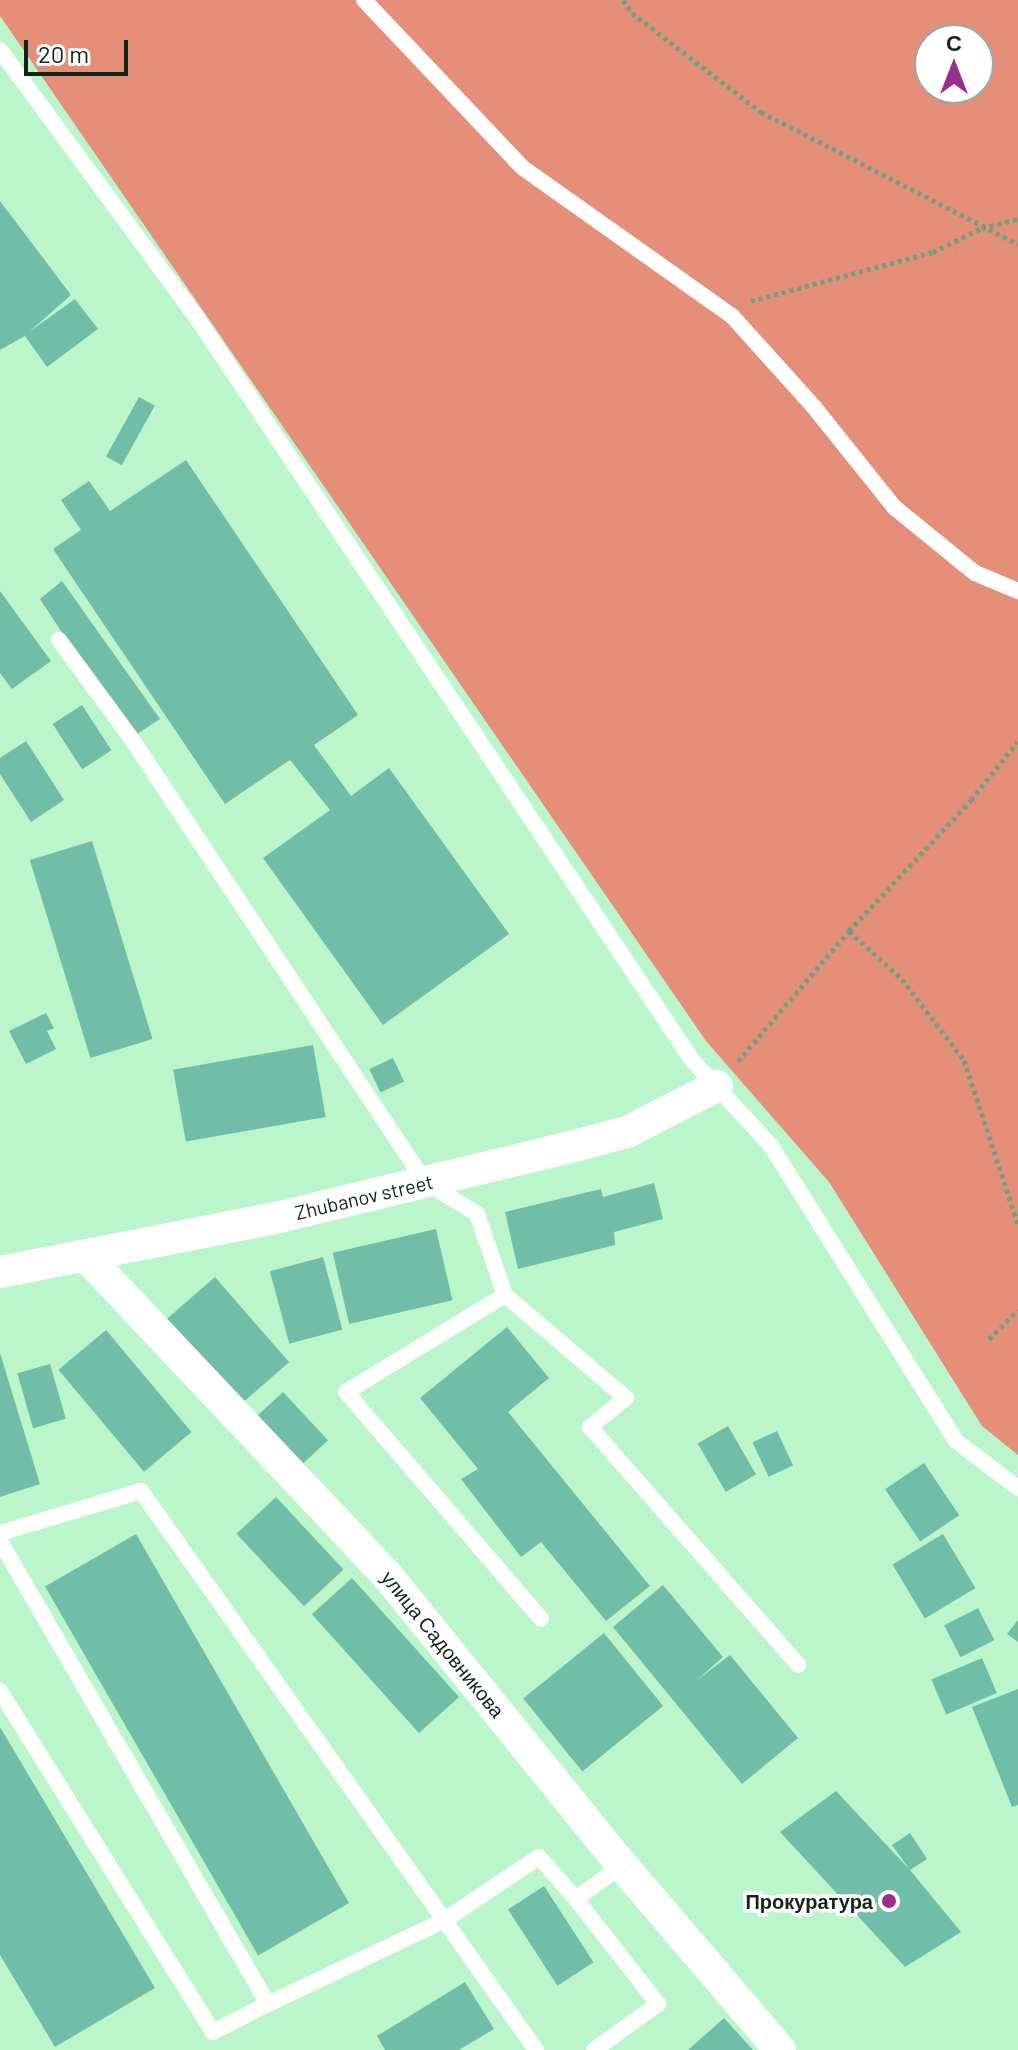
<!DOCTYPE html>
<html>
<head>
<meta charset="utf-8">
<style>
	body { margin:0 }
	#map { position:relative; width:1018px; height:2050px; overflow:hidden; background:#bbf5cc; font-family:Barlow,sans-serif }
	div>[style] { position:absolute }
	.forest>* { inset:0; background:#e58e79 }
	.building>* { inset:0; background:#72bda8; transform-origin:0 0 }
	.path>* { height:5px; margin-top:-2.5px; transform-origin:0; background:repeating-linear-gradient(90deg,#739f80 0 4px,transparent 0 8px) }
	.service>* { height:16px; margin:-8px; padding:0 8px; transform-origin:8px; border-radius:8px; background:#fff }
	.minor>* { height:32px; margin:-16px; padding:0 16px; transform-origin:16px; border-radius:16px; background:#fff }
	.dots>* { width:22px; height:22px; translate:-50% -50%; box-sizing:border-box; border:4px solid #fff; border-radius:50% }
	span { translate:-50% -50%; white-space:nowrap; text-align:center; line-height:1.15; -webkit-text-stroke:7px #fff; paint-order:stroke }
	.street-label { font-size:20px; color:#0f2617 }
	.poi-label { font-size:20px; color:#0f2617; font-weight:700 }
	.right { translate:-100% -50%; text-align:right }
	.north { position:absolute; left:914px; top:24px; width:80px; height:80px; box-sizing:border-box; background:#fff; border:2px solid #9fa8a2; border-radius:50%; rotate:0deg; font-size:22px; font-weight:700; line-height:32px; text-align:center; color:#0f2617 }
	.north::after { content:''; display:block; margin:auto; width:28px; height:36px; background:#9b2d8c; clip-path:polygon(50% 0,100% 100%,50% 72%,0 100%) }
	.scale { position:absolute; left:24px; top:40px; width:104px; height:36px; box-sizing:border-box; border:4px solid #0f2617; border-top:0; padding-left:10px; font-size:24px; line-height:28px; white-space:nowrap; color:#0f2617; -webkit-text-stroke:6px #fff; paint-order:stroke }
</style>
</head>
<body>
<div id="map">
	<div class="forest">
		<div style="clip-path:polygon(evenodd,0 0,1018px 0,1018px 1455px,982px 1426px,829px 1182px,706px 1041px,7px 26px,0 16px,0 0,930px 40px,978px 40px,978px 88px,930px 88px,930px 40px)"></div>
	</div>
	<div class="building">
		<div style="clip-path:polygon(0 201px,71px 295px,29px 332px,75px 299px,98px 329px,47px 367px,25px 336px,0 350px)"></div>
		<div style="left:139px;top:397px;width:18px;height:68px;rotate:29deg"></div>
		<div style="clip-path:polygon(186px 460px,358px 715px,314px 745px,351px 796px,389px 768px,509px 934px,383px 1025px,263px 858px,330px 810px,290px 760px,225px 804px,53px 549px,81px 530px,61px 500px,89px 481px,110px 511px)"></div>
		<div style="clip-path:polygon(62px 581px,160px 719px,131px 738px,40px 599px)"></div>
		<div style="clip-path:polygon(0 591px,51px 661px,12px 689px,0 673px)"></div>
		<div style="left:82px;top:705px;width:54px;height:35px;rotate:57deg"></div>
		<div style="clip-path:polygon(26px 741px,64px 800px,31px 822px,0 774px,0 758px)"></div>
		<div style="left:92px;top:841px;width:207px;height:65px;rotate:73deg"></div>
		<div style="clip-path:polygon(46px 1013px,54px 1028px,47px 1031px,56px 1049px,26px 1064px,9px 1031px)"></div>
		<div style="left:313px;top:1045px;width:73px;height:142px;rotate:80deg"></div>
		<div style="left:393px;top:1058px;width:26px;height:26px;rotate:65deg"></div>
		<div style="clip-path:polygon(654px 1183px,663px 1219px,614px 1232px,615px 1245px,518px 1269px,505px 1212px,601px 1189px,603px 1197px)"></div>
		<div style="left:436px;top:1229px;width:73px;height:106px;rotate:77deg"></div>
		<div style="left:323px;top:1257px;width:75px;height:55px;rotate:75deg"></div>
		<div style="left:215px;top:1277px;width:113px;height:67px;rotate:49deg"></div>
		<div style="clip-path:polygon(507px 1327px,549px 1378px,508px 1412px,650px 1586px,606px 1621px,541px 1542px,521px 1557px,461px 1479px,478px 1469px,420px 1398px)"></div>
		<div style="left:106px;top:1330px;width:133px;height:62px;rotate:50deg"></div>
		<div style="clip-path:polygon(0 1353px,40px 1484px,0 1497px)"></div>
		<div style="left:50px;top:1364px;width:57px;height:34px;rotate:74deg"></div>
		<div style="left:283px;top:1392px;width:66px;height:39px;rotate:47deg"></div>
		<div style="left:728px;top:1426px;width:56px;height:35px;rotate:60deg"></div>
		<div style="left:777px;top:1431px;width:38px;height:27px;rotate:65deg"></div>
		<div style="left:924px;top:1463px;width:63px;height:47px;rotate:56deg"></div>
		<div style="left:276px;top:1497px;width:99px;height:54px;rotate:47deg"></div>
		<div style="left:136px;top:1534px;width:426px;height:105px;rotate:60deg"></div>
		<div style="left:943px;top:1534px;width:63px;height:59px;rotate:59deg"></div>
		<div style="left:352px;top:1578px;width:160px;height:54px;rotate:48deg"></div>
		<div style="clip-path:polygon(663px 1585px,723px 1657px,696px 1681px,730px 1655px,798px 1738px,742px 1784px,613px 1627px)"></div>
		<div style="left:978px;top:1608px;width:36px;height:38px;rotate:63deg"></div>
		<div style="clip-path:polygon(1018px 1620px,1018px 1642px,1007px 1634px)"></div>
		<div style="left:604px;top:1633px;width:94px;height:104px;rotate:51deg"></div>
		<div style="left:982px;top:1658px;width:38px;height:55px;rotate:67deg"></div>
		<div style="clip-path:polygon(1018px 1689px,1018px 1805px,1012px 1807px,972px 1707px)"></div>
		<div style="clip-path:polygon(0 1727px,155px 1988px,55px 2047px,0 1955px)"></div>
		<div style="clip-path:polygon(836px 1791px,910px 1870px,892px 1845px,910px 1833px,927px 1859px,910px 1870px,961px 1932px,905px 1967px,780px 1832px)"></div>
		<div style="left:544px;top:1886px;width:91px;height:43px;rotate:57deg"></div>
		<div style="clip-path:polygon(465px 1982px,494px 2029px,459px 2050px,385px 2050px,377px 2036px)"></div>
		<div style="clip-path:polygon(724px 2018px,753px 2050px,688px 2050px)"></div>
	</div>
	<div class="path">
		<div style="left:623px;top:0;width:16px;rotate:55deg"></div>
		<div style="left:632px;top:13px;width:163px;rotate:37.5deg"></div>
		<div style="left:761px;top:112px;width:289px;rotate:27.2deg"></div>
		<div style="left:751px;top:301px;width:188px;rotate:-15.1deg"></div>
		<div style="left:933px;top:252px;width:55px;rotate:-26.1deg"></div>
		<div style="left:982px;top:228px;width:37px;rotate:-14deg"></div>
		<div style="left:849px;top:931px;width:72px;rotate:42.2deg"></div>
		<div style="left:902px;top:979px;width:102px;rotate:52.6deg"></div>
		<div style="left:964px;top:1060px;width:173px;rotate:71.8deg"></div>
		<div style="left:738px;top:1061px;width:171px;rotate:-49.5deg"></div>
		<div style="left:849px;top:931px;width:179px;rotate:-47deg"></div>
		<div style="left:971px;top:800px;width:75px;rotate:-51.5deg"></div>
		<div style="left:989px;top:1339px;width:41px;rotate:-45deg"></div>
	</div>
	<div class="service">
		<div style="left:364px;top:0;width:231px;rotate:46.6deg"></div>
		<div style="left:523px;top:168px;width:256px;rotate:35.3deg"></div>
		<div style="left:732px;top:316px;width:122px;rotate:48deg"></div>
		<div style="left:814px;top:407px;width:128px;rotate:51.3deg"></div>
		<div style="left:894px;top:507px;width:104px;rotate:39.2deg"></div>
		<div style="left:975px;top:573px;width:47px;rotate:22.7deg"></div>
		<div style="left:0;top:50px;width:329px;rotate:53.7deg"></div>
		<div style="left:195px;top:315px;width:896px;rotate:56.29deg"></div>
		<div style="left:692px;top:1060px;width:117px;rotate:47.4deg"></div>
		<div style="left:771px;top:1146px;width:348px;rotate:57.9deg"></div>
		<div style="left:956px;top:1441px;width:78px;rotate:37.2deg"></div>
		<div style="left:59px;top:640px;width:122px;rotate:53.7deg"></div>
		<div style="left:131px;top:738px;width:533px;rotate:56.49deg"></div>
		<div style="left:425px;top:1182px;width:61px;rotate:31.6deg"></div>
		<div style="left:477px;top:1214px;width:86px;rotate:70.9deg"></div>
		<div style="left:505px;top:1295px;width:186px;rotate:148.6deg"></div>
		<div style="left:346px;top:1392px;width:299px;rotate:49.3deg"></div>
		<div style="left:505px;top:1295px;width:159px;rotate:40.4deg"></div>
		<div style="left:626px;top:1398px;width:46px;rotate:141.1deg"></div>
		<div style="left:590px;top:1427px;width:316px;rotate:48.8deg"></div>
		<div style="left:0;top:1533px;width:147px;rotate:-16.6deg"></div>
		<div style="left:141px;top:1491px;width:684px;rotate:54.75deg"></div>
		<div style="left:0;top:1541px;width:535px;rotate:59.94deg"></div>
		<div style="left:268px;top:2004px;width:196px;rotate:-25.4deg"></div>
		<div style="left:445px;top:1920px;width:113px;rotate:-33.8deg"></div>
		<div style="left:539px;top:1857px;width:56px;rotate:48.6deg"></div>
		<div style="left:0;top:1691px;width:402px;rotate:58deg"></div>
		<div style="left:213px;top:2032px;width:62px;rotate:-27deg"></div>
		<div style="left:594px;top:2050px;width:79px;rotate:-35.7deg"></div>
		<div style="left:658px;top:2004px;width:133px;rotate:-128deg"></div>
		<div style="left:576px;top:1899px;width:57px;rotate:-36.5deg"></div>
	</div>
	<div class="minor">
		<div style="left:86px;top:1256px;width:437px;rotate:46.7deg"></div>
		<div style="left:386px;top:1574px;width:375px;rotate:51deg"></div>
		<div style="left:622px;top:1865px;width:243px;rotate:49.5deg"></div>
		<div style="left:0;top:1272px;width:276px;rotate:-11.1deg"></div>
		<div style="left:271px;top:1219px;width:300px;rotate:-13.5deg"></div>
		<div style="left:563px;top:1149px;width:66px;rotate:-14.9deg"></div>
		<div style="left:627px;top:1132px;width:101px;rotate:-27.1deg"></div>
	</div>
	<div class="dots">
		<div style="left:889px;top:1901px;background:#9b2d8c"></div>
	</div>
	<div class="street-label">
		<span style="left:364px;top:1197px;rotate:-13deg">Zhubanov street</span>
		<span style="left:443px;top:1644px;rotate:51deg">улица Садовникова</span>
	</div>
	<div class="poi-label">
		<span class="right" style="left:873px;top:1901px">Прокуратура</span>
	</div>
	<div class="north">С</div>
	<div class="scale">20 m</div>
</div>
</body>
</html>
